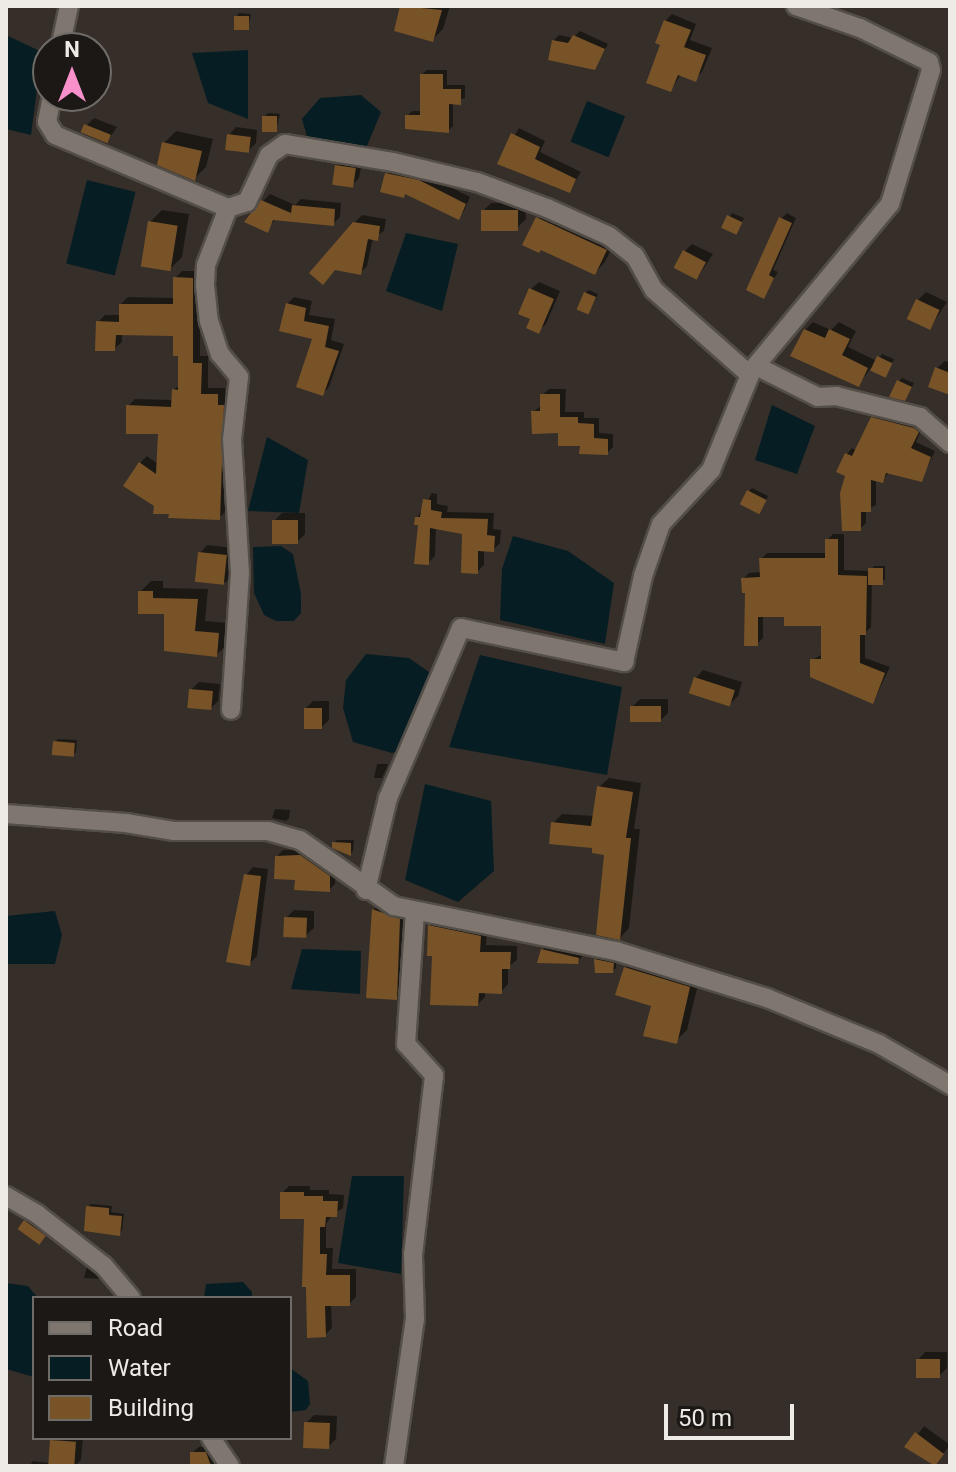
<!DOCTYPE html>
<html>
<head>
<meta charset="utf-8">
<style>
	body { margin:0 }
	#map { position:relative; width:956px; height:1472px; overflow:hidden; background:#362f29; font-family:Roboto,sans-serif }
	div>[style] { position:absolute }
	.water>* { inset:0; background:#071d24; transform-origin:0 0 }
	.shadow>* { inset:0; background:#0007; transform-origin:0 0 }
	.building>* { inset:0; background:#785328; transform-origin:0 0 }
	.roads { filter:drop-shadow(2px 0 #534e48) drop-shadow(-2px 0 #534e48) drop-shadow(0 2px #534e48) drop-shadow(0 -2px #534e48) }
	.minor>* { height:18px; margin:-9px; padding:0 9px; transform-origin:9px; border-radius:9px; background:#7e766f }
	span { translate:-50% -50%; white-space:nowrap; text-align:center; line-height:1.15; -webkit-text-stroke:8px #1b1815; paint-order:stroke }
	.frame { position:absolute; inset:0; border:8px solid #eeeae5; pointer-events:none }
	.legend { position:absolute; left:32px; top:1296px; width:260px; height:144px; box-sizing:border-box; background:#1b1815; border:2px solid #6f6c68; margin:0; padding:10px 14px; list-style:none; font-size:24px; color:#eeeae5 }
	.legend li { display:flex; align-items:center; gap:16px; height:40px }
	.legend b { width:40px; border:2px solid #6f6c68 }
	.north { position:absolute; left:32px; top:32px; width:80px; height:80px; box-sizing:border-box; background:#1b1815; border:2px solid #6f6c68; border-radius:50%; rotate:0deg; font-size:22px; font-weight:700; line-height:32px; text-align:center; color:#eeeae5 }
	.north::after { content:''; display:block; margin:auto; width:28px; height:36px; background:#f890cc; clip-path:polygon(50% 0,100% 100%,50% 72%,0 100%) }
	.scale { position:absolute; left:664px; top:1404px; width:130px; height:36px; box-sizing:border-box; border:4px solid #eeeae5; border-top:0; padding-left:10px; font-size:24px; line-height:28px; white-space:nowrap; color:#eeeae5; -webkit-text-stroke:6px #1b1815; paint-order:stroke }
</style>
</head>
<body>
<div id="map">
	<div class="water">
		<div style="clip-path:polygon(6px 35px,42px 52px,31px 135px,6px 129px)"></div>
		<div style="clip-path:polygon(248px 50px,248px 119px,208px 103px,192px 53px)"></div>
		<div style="clip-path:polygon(361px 95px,381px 112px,367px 146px,332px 147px,308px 140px,302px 119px,320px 98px)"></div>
		<div style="left:587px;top:101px;width:41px;height:44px;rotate:22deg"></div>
		<div style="left:87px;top:180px;width:50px;height:86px;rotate:14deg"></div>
		<div style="clip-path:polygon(406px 233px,458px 244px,442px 311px,386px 291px)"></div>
		<div style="clip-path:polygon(772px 405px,815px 426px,797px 474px,755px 460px)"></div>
		<div style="clip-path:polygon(267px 437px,308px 460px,299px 513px,248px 511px)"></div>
		<div style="clip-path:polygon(513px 536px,568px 551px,614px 583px,605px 644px,500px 620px,502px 569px)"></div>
		<div style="clip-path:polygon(281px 546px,293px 554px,301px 594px,301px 613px,294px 621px,276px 621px,264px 615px,254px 593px,253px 547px)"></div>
		<div style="clip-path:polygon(366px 654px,409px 658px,429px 672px,431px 677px,408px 748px,392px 753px,353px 742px,343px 708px,346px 680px)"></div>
		<div style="clip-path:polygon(480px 655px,622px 687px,607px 775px,449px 747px)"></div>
		<div style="clip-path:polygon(425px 784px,491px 801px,494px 871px,458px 902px,405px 880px)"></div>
		<div style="clip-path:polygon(55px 911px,62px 935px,55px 964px,6px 964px,6px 916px)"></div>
		<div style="clip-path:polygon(302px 949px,361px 951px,360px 994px,291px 989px)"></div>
		<div style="clip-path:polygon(352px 1176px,404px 1176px,401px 1274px,338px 1263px)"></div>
		<div style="clip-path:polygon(243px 1282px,252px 1292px,252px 1298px,204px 1298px,206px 1284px)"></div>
		<div style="clip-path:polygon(6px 1283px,28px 1286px,38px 1298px,34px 1298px,34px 1377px,6px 1369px)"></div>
		<div style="clip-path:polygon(290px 1368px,308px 1381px,310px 1404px,306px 1410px,290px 1412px)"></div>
	</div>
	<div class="shadow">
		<div style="clip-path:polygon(402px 6px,450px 6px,443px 29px,432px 40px)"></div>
		<div style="clip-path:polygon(239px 13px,251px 14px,248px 28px,236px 17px)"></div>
		<div style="clip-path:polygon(672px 14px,696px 24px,690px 40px,712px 48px,702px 72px,695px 79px,681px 74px,671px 90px,663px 44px,665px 21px)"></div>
		<div style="clip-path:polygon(580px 31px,608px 44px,595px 68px,553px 41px,559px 35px,573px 38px)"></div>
		<div style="clip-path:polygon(427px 70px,447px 70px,447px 85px,465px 85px,465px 98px,453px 102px,453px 126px,448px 131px,407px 116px,412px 111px,422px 111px,422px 74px)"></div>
		<div style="clip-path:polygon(268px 113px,280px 114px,276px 130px,264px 117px)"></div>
		<div style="clip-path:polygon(94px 118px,117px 127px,107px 142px,86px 126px)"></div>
		<div style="clip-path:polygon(236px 127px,257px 130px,256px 143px,248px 151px,229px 135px)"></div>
		<div style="clip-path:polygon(519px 128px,545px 141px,540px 152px,581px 172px,569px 191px,499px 162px)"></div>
		<div style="clip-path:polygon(176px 131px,213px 139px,206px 167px,194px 179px,164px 143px)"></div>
		<div style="clip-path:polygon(345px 158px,362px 161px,359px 178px,351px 186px,337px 165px)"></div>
		<div style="clip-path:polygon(393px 168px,426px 175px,470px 197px,464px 211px,458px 217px,406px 193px,404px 196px,387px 174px)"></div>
		<div style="clip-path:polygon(270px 194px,295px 205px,301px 199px,341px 203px,340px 217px,333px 224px,276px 218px,267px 230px,263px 201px)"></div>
		<div style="clip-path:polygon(491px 203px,525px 203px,526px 219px,518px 227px,483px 211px)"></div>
		<div style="clip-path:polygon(162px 210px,189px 214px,182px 257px,170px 269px,150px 222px)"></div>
		<div style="clip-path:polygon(547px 210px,616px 239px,605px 262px,595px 273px,542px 248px,537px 220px)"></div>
		<div style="clip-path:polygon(732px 213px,744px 218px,738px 229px,724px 227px)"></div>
		<div style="clip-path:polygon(787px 213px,796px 218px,773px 270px,778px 272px,763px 296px,781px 219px)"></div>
		<div style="clip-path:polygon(362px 215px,386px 219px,384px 231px,373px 238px,367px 266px,360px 273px,336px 268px,354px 223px)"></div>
		<div style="clip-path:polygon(692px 244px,713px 254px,698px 277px,684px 252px)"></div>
		<div style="clip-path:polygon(182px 271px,200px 271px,200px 356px,208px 356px,208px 388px,225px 388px,225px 399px,230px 399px,226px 511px,219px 518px,171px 512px,156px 505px,140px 463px,147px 456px,158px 464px,160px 432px,128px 406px,135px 399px,174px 400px,174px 390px,180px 384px,180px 354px,175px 334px,122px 333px,122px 342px,114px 349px,98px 322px,105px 315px,121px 315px,121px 304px,128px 297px,175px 298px,175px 278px)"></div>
		<div style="clip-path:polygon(539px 282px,560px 291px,546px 324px,538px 331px,533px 318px,531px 289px)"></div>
		<div style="clip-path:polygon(589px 290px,598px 294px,588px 313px,585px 293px)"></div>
		<div style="clip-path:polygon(926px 292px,947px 302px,930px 328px,918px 300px)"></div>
		<div style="clip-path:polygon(294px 297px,312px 301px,309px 315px,335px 319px,331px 340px,344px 344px,329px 387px,322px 394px,314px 338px,287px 304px)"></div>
		<div style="clip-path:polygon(813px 322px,831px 330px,839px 322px,856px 331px,848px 347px,877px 361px,882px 354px,894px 359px,888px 371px,885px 374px,871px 368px,859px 384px,805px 330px)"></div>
		<div style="clip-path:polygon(945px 361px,950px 363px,950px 393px,937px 368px)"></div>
		<div style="clip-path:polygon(902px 378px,914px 383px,908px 395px,899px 381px)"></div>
		<div style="clip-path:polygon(549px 389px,566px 389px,565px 412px,584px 412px,584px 418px,599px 418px,599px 433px,613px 434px,613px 447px,607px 453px,582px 444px,533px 412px,542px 405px,542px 395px)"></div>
		<div style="clip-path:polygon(878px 412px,923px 426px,916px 442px,935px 451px,921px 480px,889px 472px,883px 481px,876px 479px,876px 505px,866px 510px,866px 523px,860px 529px,847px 475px,847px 454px,852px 448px,857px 451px)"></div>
		<div style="clip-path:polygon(752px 488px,768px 496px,763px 507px,749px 491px)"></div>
		<div style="clip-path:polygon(432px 493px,437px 494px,437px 504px,448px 506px,447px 512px,494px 513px,493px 529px,501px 530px,500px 543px,493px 550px,484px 550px,484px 565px,477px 572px,465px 532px,436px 527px,435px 556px,428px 563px,417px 518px)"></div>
		<div style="clip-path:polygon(282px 513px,305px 513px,305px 534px,297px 542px,274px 521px)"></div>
		<div style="clip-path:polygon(833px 534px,844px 534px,844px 570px,870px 571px,874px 566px,885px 566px,885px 580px,872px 583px,871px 627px,865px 633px,865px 658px,890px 667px,873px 702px,812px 660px,823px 654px,823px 624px,786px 615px,763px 615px,763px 638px,757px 644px,743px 579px,749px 573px,762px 572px,761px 559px,767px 553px,827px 553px,827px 540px)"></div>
		<div style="clip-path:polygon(207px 545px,234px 548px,233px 576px,225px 583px,200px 553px)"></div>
		<div style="clip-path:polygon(151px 581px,163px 581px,163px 588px,208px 589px,205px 621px,228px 623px,227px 645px,216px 655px,140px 592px)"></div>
		<div style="clip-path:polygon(703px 670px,742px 682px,738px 696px,730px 704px,696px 678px)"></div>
		<div style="clip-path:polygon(199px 682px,220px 684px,218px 701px,210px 709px,191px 690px)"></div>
		<div style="clip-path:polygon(640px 699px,668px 699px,668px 713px,660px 721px,632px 707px)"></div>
		<div style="clip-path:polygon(313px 701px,329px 701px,329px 720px,321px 728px,305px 709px)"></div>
		<div style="clip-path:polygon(58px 739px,77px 740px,76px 752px,73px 755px,55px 742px)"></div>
		<div style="clip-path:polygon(377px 764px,388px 764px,382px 778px,374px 778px)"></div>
		<div style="clip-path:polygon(609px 778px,641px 783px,634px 829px,640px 829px,629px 928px,620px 938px,607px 853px,553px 823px,562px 814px,594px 816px,599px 787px)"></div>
		<div style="clip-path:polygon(275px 809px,290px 810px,289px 818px,286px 821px,272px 818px)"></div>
		<div style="clip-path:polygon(337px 840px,354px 840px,353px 851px,350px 854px,334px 843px)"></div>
		<div style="clip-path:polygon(283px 850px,307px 850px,336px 870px,335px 884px,329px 890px,297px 878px,277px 856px)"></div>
		<div style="clip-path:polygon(253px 867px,268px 869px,257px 956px,249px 964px,228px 961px,246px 875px)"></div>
		<div style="clip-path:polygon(380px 903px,405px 913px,402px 991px,396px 998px,373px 910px)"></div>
		<div style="clip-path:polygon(294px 910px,314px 911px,314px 928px,306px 935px,286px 918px)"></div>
		<div style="clip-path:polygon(437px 919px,487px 929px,486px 945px,517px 946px,517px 960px,508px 967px,508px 984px,501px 992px,485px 991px,485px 997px,478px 1004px,434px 954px,430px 926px)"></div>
		<div style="clip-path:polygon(548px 944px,584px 953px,583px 956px,577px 962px,543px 950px)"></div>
		<div style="clip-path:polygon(599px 956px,616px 960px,616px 968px,612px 971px,596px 960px)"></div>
		<div style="clip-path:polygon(636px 957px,700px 976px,687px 1030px,676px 1041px,625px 968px)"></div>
		<div style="clip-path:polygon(289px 1186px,310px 1186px,310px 1190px,329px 1190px,329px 1194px,344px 1195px,343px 1208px,332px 1215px,326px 1224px,326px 1248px,333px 1248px,332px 1269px,356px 1269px,356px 1297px,349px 1304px,331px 1304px,332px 1328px,325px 1335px,306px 1217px,282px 1193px)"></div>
		<div style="clip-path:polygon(91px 1204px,112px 1206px,111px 1212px,124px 1214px,122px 1230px,119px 1234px,88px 1207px)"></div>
		<div style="clip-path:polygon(33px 1214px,52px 1228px,40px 1242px,25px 1221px)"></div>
		<div style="clip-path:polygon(88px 1263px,103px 1276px,100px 1279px,84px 1278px)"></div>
		<div style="clip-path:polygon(925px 1352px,947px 1352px,947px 1368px,939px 1376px,918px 1360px)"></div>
		<div style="clip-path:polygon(314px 1415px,337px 1416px,336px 1439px,328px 1447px,306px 1423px)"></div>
		<div style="left:924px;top:1426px;width:32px;height:26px;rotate:36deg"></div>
		<div style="clip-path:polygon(54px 1438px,83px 1438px,81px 1460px,75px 1466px,29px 1466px,33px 1461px,49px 1463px)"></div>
		<div style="clip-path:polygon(199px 1447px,213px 1447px,216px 1466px,192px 1466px,192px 1453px)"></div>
	</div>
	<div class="building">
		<div style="clip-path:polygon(400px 6px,442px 10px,433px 42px,394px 31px)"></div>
		<div style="left:234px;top:16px;width:15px;height:14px"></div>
		<div style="clip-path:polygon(664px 20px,691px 30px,684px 47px,706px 55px,696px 82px,678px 75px,671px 92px,646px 83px,660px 45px,655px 43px)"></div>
		<div style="clip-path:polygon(573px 35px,605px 49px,595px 70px,548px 60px,552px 40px,568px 43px)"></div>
		<div style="clip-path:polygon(420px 74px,443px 74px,443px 89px,461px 89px,461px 105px,449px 104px,449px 133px,405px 129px,405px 115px,420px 115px)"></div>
		<div style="left:262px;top:116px;width:15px;height:16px"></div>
		<div style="left:84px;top:124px;width:29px;height:9px;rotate:22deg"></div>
		<div style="clip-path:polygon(511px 133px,540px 147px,535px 159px,576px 179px,570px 193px,497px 164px)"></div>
		<div style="left:227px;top:134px;width:24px;height:16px;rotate:7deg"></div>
		<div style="clip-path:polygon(162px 142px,202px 151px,195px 181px,157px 165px)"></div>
		<div style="left:335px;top:165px;width:21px;height:20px;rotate:8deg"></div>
		<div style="clip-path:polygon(385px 173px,419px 180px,466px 204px,459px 220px,405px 194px,404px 198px,380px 192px)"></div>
		<div style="clip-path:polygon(261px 200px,291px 213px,292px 205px,335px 209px,334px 226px,273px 220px,268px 233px,244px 222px)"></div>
		<div style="left:481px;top:210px;width:37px;height:21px"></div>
		<div style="left:727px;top:215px;width:17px;height:14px;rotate:25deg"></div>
		<div style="clip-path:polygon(536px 217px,607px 250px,595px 275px,541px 250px,539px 253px,522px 245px)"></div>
		<div style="clip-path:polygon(779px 217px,792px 223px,769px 275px,774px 278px,764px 299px,746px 290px)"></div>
		<div style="left:148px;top:221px;width:30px;height:46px;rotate:9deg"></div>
		<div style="clip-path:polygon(353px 222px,380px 226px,378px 241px,368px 239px,361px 275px,335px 270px,323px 285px,309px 273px)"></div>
		<div style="left:683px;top:250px;width:26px;height:20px;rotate:28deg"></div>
		<div style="clip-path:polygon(173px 277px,193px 278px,193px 363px,202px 363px,201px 394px,218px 394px,218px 405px,224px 405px,220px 520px,168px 518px,169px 514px,153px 514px,154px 506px,123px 486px,139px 462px,156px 474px,158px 434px,126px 434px,126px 405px,171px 407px,172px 389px,178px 390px,178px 356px,173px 356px,173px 336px,116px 335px,115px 351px,95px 351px,96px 321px,119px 322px,119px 304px,173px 304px)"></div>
		<div style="clip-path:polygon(529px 288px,554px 299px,539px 334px,526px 328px,530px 319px,518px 314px)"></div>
		<div style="left:584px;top:292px;width:13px;height:19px;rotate:23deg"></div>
		<div style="left:916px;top:299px;width:26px;height:22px;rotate:25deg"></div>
		<div style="clip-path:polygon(286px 303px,306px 308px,304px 321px,329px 326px,325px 347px,339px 351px,323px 396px,296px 387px,312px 339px,279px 331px)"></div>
		<div style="clip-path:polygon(804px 329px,825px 338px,829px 329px,850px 339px,842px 355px,868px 368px,859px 387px,790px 356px)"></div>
		<div style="left:877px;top:356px;width:17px;height:16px;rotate:25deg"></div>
		<div style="clip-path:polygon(935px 367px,950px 373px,950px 395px,928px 387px)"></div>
		<div style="clip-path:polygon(897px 380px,912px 387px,905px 401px,889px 397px)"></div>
		<div style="clip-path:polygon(540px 394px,560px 394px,560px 417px,578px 417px,578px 423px,594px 424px,594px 438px,608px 439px,608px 455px,579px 454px,580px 446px,558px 446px,558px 433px,532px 434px,531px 411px,540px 411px)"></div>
		<div style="clip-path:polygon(871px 417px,914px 428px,919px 432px,911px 448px,931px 457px,922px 482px,886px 473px,883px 483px,871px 480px,871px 512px,861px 512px,861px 531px,842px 531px,840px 493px,845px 476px,836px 472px,845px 453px,852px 456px)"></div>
		<div style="left:747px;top:490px;width:22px;height:16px;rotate:27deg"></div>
		<div style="clip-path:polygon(423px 499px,431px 500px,431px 510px,442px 512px,441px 518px,488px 519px,487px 535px,495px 536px,494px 552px,478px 551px,478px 574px,461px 573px,462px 534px,430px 528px,429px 565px,414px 564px,418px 525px,414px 525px,415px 517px,420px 517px)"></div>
		<div style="left:272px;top:520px;width:26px;height:24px"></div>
		<div style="clip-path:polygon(825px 539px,838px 539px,838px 575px,867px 576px,866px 635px,860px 635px,860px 663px,885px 673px,873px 704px,810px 677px,810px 659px,821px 659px,821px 626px,784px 626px,784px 617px,758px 617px,758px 646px,744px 646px,745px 593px,742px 593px,741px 578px,760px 577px,759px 558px,825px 558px)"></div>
		<div style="left:198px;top:552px;width:29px;height:30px;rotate:6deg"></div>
		<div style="left:868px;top:568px;width:15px;height:17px"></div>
		<div style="clip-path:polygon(138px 591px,153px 591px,153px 598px,198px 599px,195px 631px,219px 633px,217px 657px,164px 651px,164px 614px,138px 614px)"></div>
		<div style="left:694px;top:677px;width:43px;height:17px;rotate:18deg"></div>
		<div style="left:189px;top:689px;width:24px;height:19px;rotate:5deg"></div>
		<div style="left:630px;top:706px;width:31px;height:16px"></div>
		<div style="left:304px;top:708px;width:18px;height:21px"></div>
		<div style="left:53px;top:741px;width:22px;height:14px;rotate:5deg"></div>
		<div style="clip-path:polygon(597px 786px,633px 792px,626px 838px,631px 838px,620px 940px,596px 935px,604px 855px,592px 853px,592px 848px,549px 844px,551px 822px,591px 826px)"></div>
		<div style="clip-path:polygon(332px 842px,351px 843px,351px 856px,332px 848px)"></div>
		<div style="clip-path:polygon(300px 855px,330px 876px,330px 892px,294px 890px,295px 880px,274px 879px,275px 856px)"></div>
		<div style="clip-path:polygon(244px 874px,261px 876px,250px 966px,226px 962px)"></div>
		<div style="clip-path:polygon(372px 909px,400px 919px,397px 1000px,366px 998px)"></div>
		<div style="left:284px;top:917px;width:23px;height:20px;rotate:2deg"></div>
		<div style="clip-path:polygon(428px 925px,481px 936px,480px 952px,511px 952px,510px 969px,502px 969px,502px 994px,479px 993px,478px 1006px,430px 1005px,432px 956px,427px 956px)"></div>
		<div style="clip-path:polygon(541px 949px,579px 958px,578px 964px,537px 963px)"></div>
		<div style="clip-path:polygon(594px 959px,614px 963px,613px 973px,595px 973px)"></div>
		<div style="clip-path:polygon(624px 967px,690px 987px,677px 1044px,643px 1036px,651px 1006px,615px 995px)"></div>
		<div style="clip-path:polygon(280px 1192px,304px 1192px,304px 1196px,323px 1196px,323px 1201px,338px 1201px,337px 1217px,326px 1217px,325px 1227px,320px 1227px,320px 1254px,327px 1254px,326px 1275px,350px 1275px,350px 1306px,325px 1306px,326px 1337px,307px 1338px,306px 1287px,302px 1287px,304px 1219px,280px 1219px)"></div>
		<div style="clip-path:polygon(86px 1206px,109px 1208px,109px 1215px,122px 1216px,120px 1236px,84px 1231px)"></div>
		<div style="left:24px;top:1220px;width:27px;height:11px;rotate:36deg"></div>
		<div style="left:916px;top:1359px;width:24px;height:19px"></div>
		<div style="left:304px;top:1422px;width:26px;height:26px;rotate:2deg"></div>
		<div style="clip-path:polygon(915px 1432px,944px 1454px,935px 1466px,904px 1447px)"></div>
		<div style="left:50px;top:1440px;width:26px;height:26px;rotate:4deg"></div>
		<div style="clip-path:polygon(190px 1452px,206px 1452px,211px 1466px,190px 1466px)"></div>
	</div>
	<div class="roads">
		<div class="minor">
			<div style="left:60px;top:48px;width:43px;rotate:-77.9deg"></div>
			<div style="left:52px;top:96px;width:26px;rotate:101deg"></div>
			<div style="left:47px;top:122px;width:15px;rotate:58deg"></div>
			<div style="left:55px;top:135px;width:188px;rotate:22.9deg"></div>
			<div style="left:228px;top:208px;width:20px;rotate:-18deg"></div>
			<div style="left:247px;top:202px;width:52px;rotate:-64.9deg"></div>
			<div style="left:269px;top:155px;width:19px;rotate:-35deg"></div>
			<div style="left:285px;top:144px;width:109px;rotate:9.5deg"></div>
			<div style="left:393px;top:162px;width:86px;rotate:13.4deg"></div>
			<div style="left:477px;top:182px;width:75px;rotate:20.4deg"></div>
			<div style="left:547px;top:208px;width:68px;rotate:24.3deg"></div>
			<div style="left:609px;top:236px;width:33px;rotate:38deg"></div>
			<div style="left:635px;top:256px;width:39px;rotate:61deg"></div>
			<div style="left:654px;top:290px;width:127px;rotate:41.5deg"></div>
			<div style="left:228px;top:208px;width:61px;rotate:111.1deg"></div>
			<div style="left:206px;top:265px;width:20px;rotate:93deg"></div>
			<div style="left:205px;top:285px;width:36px;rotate:84deg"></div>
			<div style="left:209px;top:321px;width:35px;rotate:72deg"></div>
			<div style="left:220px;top:354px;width:30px;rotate:50deg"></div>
			<div style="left:239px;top:377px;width:62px;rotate:96.4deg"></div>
			<div style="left:232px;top:439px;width:134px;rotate:86.6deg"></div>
			<div style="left:240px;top:573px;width:137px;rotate:93.8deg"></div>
			<div style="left:756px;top:366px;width:69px;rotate:26.6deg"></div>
			<div style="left:818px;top:397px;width:18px;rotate:-3deg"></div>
			<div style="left:836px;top:396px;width:87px;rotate:14deg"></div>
			<div style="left:920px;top:417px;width:40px;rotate:41deg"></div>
			<div style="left:6px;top:814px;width:120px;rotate:4.3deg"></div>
			<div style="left:126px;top:823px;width:49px;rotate:9.5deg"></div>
			<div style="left:174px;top:831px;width:94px"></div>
			<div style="left:268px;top:831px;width:33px;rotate:16deg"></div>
			<div style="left:300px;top:840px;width:115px;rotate:35.1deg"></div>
			<div style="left:394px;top:906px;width:227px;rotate:11.5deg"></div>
			<div style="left:616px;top:951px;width:158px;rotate:17.3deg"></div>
			<div style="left:767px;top:998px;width:121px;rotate:22.3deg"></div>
			<div style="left:879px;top:1044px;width:82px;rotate:30deg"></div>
			<div style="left:366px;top:890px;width:95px;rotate:-76.6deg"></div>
			<div style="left:388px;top:798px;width:185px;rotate:-66.8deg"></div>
			<div style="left:461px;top:628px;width:167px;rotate:11.8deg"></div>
			<div style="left:624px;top:662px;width:88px;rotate:-77.5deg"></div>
			<div style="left:643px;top:576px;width:55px;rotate:-70.9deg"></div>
			<div style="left:661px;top:524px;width:74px;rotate:-47.2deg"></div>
			<div style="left:711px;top:470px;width:108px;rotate:-67.7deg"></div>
			<div style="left:752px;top:370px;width:216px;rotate:-50.3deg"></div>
			<div style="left:890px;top:204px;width:140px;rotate:-73deg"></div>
			<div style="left:931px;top:70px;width:8px;rotate:-104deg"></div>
			<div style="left:929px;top:62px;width:77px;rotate:-153.8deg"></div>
			<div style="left:860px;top:28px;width:68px;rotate:-161deg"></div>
			<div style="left:6px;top:1196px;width:36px;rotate:30deg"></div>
			<div style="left:37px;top:1214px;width:85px;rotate:37.8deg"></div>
			<div style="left:104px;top:1266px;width:42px;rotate:49.8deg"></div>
			<div style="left:211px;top:1438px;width:34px;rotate:56deg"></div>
			<div style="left:394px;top:1466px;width:148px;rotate:-81.9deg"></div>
			<div style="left:415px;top:1319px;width:64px;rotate:-91.8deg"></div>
			<div style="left:413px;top:1255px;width:181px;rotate:-83.3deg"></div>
			<div style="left:434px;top:1075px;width:42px;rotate:-132.1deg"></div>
			<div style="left:406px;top:1044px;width:133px;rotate:-86.1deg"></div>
		</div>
	</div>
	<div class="frame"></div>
	<ul class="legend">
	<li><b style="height:10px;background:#7e766f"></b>Road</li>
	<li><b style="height:22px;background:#071d24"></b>Water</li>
	<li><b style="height:22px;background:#785328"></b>Building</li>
	</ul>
	<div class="north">N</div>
	<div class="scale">50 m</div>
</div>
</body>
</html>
